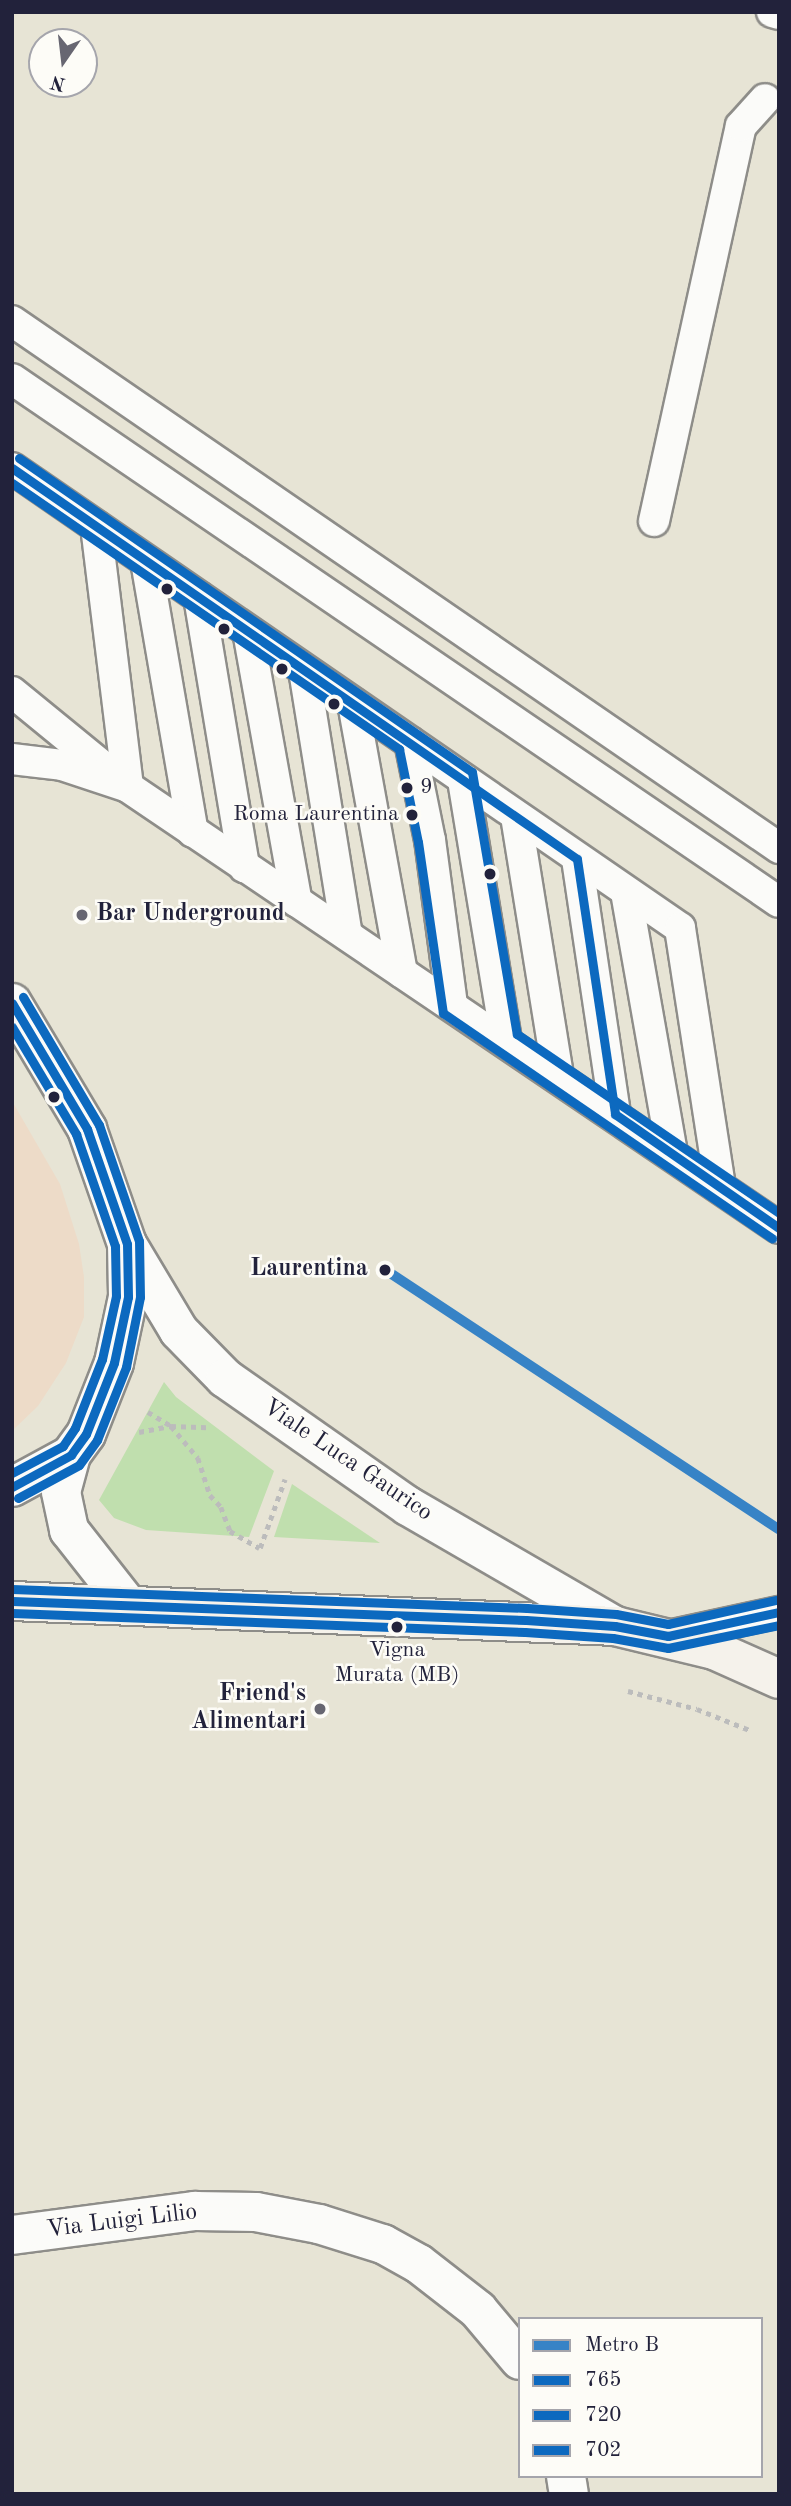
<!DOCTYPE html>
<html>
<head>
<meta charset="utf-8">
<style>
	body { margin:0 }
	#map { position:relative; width:791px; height:2506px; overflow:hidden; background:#e7e4d5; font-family:"Old Standard TT",serif }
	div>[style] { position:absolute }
	.built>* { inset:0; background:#eddbc8 }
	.green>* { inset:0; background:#c0dfae }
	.path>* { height:4.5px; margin-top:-2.25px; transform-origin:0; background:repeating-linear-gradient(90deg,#bcbcbc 0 5px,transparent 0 10px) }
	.roads { filter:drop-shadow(2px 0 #8e8d89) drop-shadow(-2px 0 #8e8d89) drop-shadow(0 2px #8e8d89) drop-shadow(0 -2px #8e8d89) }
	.lane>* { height:30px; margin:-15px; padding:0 15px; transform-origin:15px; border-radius:15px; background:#fbfbf9 }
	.street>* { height:38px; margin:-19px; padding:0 19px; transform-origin:19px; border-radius:19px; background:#fbfbf9 }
	.secondary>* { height:38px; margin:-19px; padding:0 19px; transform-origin:19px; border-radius:19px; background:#f5f2eb }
	.bus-1>* { height:9px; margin:-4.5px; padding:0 4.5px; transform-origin:4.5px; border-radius:4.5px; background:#0c69bf }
	.bus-2>* { height:9px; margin:-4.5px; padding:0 4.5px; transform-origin:4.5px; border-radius:4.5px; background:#0c69bf }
	.bus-3>* { height:9px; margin:-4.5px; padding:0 4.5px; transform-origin:4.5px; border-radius:4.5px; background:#0c69bf }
	.metro-1>* { height:10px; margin:-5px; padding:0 5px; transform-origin:5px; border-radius:5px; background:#3783c6 }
	.dots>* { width:19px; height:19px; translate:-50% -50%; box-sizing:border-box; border:4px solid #fdfcf7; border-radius:50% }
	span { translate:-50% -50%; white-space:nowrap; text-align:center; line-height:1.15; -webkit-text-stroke:5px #fdfcf7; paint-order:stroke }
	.bus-label { font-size:22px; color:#22223b }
	.left { translate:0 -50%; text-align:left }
	.right { translate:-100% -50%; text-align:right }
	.poi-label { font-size:24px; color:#22223b; font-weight:700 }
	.stop-label { font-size:24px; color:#22223b; font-weight:700 }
	.street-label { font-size:24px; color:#22223b }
	.frame { position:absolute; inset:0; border:14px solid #22223b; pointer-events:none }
	.legend { position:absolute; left:518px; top:2317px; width:245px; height:161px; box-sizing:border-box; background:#fdfcf7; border:2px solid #a5a5ac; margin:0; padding:9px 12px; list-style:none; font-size:21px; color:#22223b }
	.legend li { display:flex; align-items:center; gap:14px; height:35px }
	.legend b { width:35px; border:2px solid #a5a5ac }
	.north { position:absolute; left:28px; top:28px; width:70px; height:70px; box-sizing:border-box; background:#fdfcf7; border:2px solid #a5a5ac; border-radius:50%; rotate:194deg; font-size:19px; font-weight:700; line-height:28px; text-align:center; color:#22223b }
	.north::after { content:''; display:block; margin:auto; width:24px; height:32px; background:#676671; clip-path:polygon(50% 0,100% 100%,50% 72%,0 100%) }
</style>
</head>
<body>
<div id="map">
	<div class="built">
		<div style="clip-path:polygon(12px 1101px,60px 1184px,79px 1244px,84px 1277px,84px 1317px,66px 1363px,38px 1406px,12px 1431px)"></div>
	</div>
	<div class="green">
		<div style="clip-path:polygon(164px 1382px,176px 1397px,274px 1471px,249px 1537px,146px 1530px,114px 1518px,99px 1500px)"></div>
		<div style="clip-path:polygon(292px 1484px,380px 1543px,274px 1537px)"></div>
	</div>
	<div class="path">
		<div style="left:148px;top:1412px;width:27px;rotate:31deg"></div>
		<div style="left:171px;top:1426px;width:42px;rotate:49.8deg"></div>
		<div style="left:198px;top:1458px;width:39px;rotate:72deg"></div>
		<div style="left:210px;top:1495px;width:16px;rotate:47deg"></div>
		<div style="left:221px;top:1507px;width:26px;rotate:69deg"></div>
		<div style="left:230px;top:1531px;width:34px;rotate:30deg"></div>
		<div style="left:260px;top:1548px;width:73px;rotate:-70.1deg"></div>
		<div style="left:139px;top:1432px;width:33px;rotate:-11deg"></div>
		<div style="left:171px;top:1426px;width:36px;rotate:2deg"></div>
		<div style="left:628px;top:1691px;width:71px;rotate:14.6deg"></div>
		<div style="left:697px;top:1709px;width:59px;rotate:21.8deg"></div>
	</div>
	<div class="roads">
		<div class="lane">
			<div style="left:772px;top:12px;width:7px;rotate:16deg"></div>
			<div style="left:12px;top:321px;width:931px;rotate:34.49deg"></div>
			<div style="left:12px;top:379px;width:928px;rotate:34.29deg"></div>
			<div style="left:12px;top:468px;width:811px;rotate:34.55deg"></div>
			<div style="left:680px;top:928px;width:262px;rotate:81.2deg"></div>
			<div style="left:654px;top:521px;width:404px;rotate:-77.6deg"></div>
			<div style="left:741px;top:126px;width:36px;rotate:-48deg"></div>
			<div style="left:96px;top:526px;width:263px;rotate:83deg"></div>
			<div style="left:146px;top:561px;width:275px;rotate:80.2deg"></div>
			<div style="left:199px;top:597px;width:274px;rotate:80.5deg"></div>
			<div style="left:248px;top:631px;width:275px;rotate:79.8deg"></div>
			<div style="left:304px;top:670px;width:268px;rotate:80.8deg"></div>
			<div style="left:12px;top:692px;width:136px;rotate:39.3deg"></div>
			<div style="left:353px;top:703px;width:274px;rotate:79.7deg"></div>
			<div style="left:410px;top:742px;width:100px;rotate:78.5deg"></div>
			<div style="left:430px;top:840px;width:166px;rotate:82.4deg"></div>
			<div style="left:12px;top:759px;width:50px;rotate:6.8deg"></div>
			<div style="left:62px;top:765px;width:70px;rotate:18.4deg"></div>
			<div style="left:128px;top:787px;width:786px;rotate:34.11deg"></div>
			<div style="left:463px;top:780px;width:265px;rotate:80.6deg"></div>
			<div style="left:516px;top:816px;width:262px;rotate:80.8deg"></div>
			<div style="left:577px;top:859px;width:258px;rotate:81.5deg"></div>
			<div style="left:626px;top:892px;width:264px;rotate:80deg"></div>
			<div style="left:668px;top:1636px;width:114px;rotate:-12.2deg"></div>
		</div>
		<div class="street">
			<div style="left:12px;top:1003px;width:147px;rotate:59.2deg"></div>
			<div style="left:87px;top:1129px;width:122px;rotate:70.8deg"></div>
			<div style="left:127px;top:1244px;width:53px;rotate:88.9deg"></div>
			<div style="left:128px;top:1297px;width:67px;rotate:102deg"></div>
			<div style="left:114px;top:1363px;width:76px;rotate:111.5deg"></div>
			<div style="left:86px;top:1434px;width:26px;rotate:126deg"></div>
			<div style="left:71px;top:1455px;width:67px;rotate:151.5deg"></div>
			<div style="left:127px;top:1244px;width:101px;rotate:59.1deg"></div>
			<div style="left:179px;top:1331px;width:66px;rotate:45.6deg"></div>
			<div style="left:225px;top:1378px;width:223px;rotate:35deg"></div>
			<div style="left:408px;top:1506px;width:239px;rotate:30.1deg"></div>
			<div style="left:71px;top:1455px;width:38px;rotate:105deg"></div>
			<div style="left:61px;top:1492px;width:39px;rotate:78deg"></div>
			<div style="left:69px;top:1530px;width:95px;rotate:51.8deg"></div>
			<div style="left:12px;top:2235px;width:185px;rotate:-7.5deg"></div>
			<div style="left:195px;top:2211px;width:61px;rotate:0.9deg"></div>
			<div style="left:256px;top:2212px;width:64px;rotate:10.8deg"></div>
			<div style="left:319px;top:2224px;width:67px;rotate:17.4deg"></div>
			<div style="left:383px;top:2244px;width:41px;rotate:29.1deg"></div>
			<div style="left:419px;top:2264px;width:75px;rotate:37.9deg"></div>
			<div style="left:478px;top:2310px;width:65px;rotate:50deg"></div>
			<div style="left:566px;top:2476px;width:18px;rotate:81deg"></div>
		</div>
		<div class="secondary">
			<div style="left:12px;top:1601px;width:604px;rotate:2.37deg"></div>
			<div style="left:615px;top:1626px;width:102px;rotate:13.6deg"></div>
			<div style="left:714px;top:1650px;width:71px;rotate:24deg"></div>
		</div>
	</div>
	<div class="bus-1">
		<div style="left:12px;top:468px;width:687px;rotate:34.68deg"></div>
		<div style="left:577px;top:859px;width:258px;rotate:81.5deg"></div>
		<div style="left:12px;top:1003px;width:147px;rotate:59.2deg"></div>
		<div style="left:87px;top:1129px;width:122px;rotate:70.8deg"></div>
		<div style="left:127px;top:1244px;width:53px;rotate:88.9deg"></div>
		<div style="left:128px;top:1297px;width:67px;rotate:102deg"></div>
		<div style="left:114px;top:1363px;width:76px;rotate:111.5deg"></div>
		<div style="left:86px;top:1434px;width:26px;rotate:126deg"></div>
		<div style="left:71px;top:1455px;width:67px;rotate:151.5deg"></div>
		<div style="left:615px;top:1114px;width:200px;rotate:34.8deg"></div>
		<div style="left:12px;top:1601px;width:514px;rotate:2.12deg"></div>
		<div style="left:526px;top:1620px;width:89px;rotate:3.9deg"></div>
		<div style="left:615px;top:1626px;width:54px;rotate:10.7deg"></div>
		<div style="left:668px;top:1636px;width:114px;rotate:-12.2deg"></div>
	</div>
	<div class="bus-2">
		<div style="left:12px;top:483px;width:470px;rotate:34.5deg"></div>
		<div style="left:399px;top:749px;width:95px;rotate:78.5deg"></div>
		<div style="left:418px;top:842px;width:173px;rotate:81.7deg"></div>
		<div style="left:443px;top:1013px;width:399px;rotate:34.4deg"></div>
		<div style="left:12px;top:1027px;width:125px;rotate:59.1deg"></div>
		<div style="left:76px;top:1134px;width:119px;rotate:70.8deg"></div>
		<div style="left:115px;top:1246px;width:50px;rotate:88.9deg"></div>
		<div style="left:116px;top:1296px;width:65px;rotate:102.5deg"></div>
		<div style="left:102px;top:1359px;width:74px;rotate:111.4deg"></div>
		<div style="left:75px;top:1428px;width:22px;rotate:124deg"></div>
		<div style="left:63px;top:1446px;width:58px;rotate:152.1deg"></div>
		<div style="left:12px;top:1613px;width:513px;rotate:2.12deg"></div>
		<div style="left:525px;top:1632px;width:88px;rotate:3.9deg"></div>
		<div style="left:613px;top:1638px;width:56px;rotate:10.3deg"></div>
		<div style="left:668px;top:1648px;width:113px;rotate:-11.7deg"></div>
	</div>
	<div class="bus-3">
		<div style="left:19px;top:458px;width:551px;rotate:34.73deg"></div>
		<div style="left:472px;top:772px;width:266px;rotate:80.3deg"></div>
		<div style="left:517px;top:1034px;width:317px;rotate:34.3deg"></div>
		<div style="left:18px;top:1498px;width:69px;rotate:-28.4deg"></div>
		<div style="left:79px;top:1465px;width:31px;rotate:-54deg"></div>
		<div style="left:97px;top:1440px;width:79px;rotate:-68.3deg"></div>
		<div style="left:126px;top:1367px;width:71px;rotate:-78.7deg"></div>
		<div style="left:140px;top:1297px;width:56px;rotate:-91deg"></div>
		<div style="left:139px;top:1241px;width:123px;rotate:-109deg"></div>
		<div style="left:99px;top:1125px;width:149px;rotate:-120.7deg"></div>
		<div style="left:12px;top:1589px;width:515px;rotate:2.11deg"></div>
		<div style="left:527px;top:1608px;width:89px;rotate:3.9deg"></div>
		<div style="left:616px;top:1614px;width:53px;rotate:10.9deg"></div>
		<div style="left:668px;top:1624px;width:111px;rotate:-12.5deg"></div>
	</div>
	<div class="metro-1">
		<div style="left:384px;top:1269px;width:473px;rotate:33.4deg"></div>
	</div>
	<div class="dots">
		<div style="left:167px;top:589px;background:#22223b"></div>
		<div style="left:224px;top:629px;background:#22223b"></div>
		<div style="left:282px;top:669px;background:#22223b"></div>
		<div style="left:334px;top:704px;background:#22223b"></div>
		<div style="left:407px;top:788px;background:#22223b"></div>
		<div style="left:412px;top:815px;background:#22223b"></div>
		<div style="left:490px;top:874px;background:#22223b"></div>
		<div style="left:82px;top:915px;background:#676671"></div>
		<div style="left:54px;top:1097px;background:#22223b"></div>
		<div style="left:385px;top:1270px;background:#22223b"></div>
		<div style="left:397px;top:1627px;background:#22223b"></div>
		<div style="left:320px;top:1709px;background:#676671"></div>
	</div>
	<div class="bus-label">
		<span class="left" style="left:420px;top:788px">9</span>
		<span class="right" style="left:399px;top:815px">Roma Laurentina</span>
		<span style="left:397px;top:1663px">Vigna<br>Murata (MB)</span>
	</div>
	<div class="poi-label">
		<span class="left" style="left:96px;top:915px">Bar Underground</span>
		<span class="right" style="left:306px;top:1709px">Friend's<br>Alimentari</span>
	</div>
	<div class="stop-label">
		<span class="right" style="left:368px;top:1270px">Laurentina</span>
	</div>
	<div class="street-label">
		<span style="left:347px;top:1461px;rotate:34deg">Viale Luca Gaurico</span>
		<span style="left:122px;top:2222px;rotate:-7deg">Via Luigi Lilio</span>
	</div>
	<div class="frame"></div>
	<ul class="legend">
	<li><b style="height:9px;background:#3783c6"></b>Metro B</li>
	<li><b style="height:9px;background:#0c69bf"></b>765</li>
	<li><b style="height:9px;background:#0c69bf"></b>720</li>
	<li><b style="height:9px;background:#0c69bf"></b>702</li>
	</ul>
	<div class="north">N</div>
</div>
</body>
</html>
